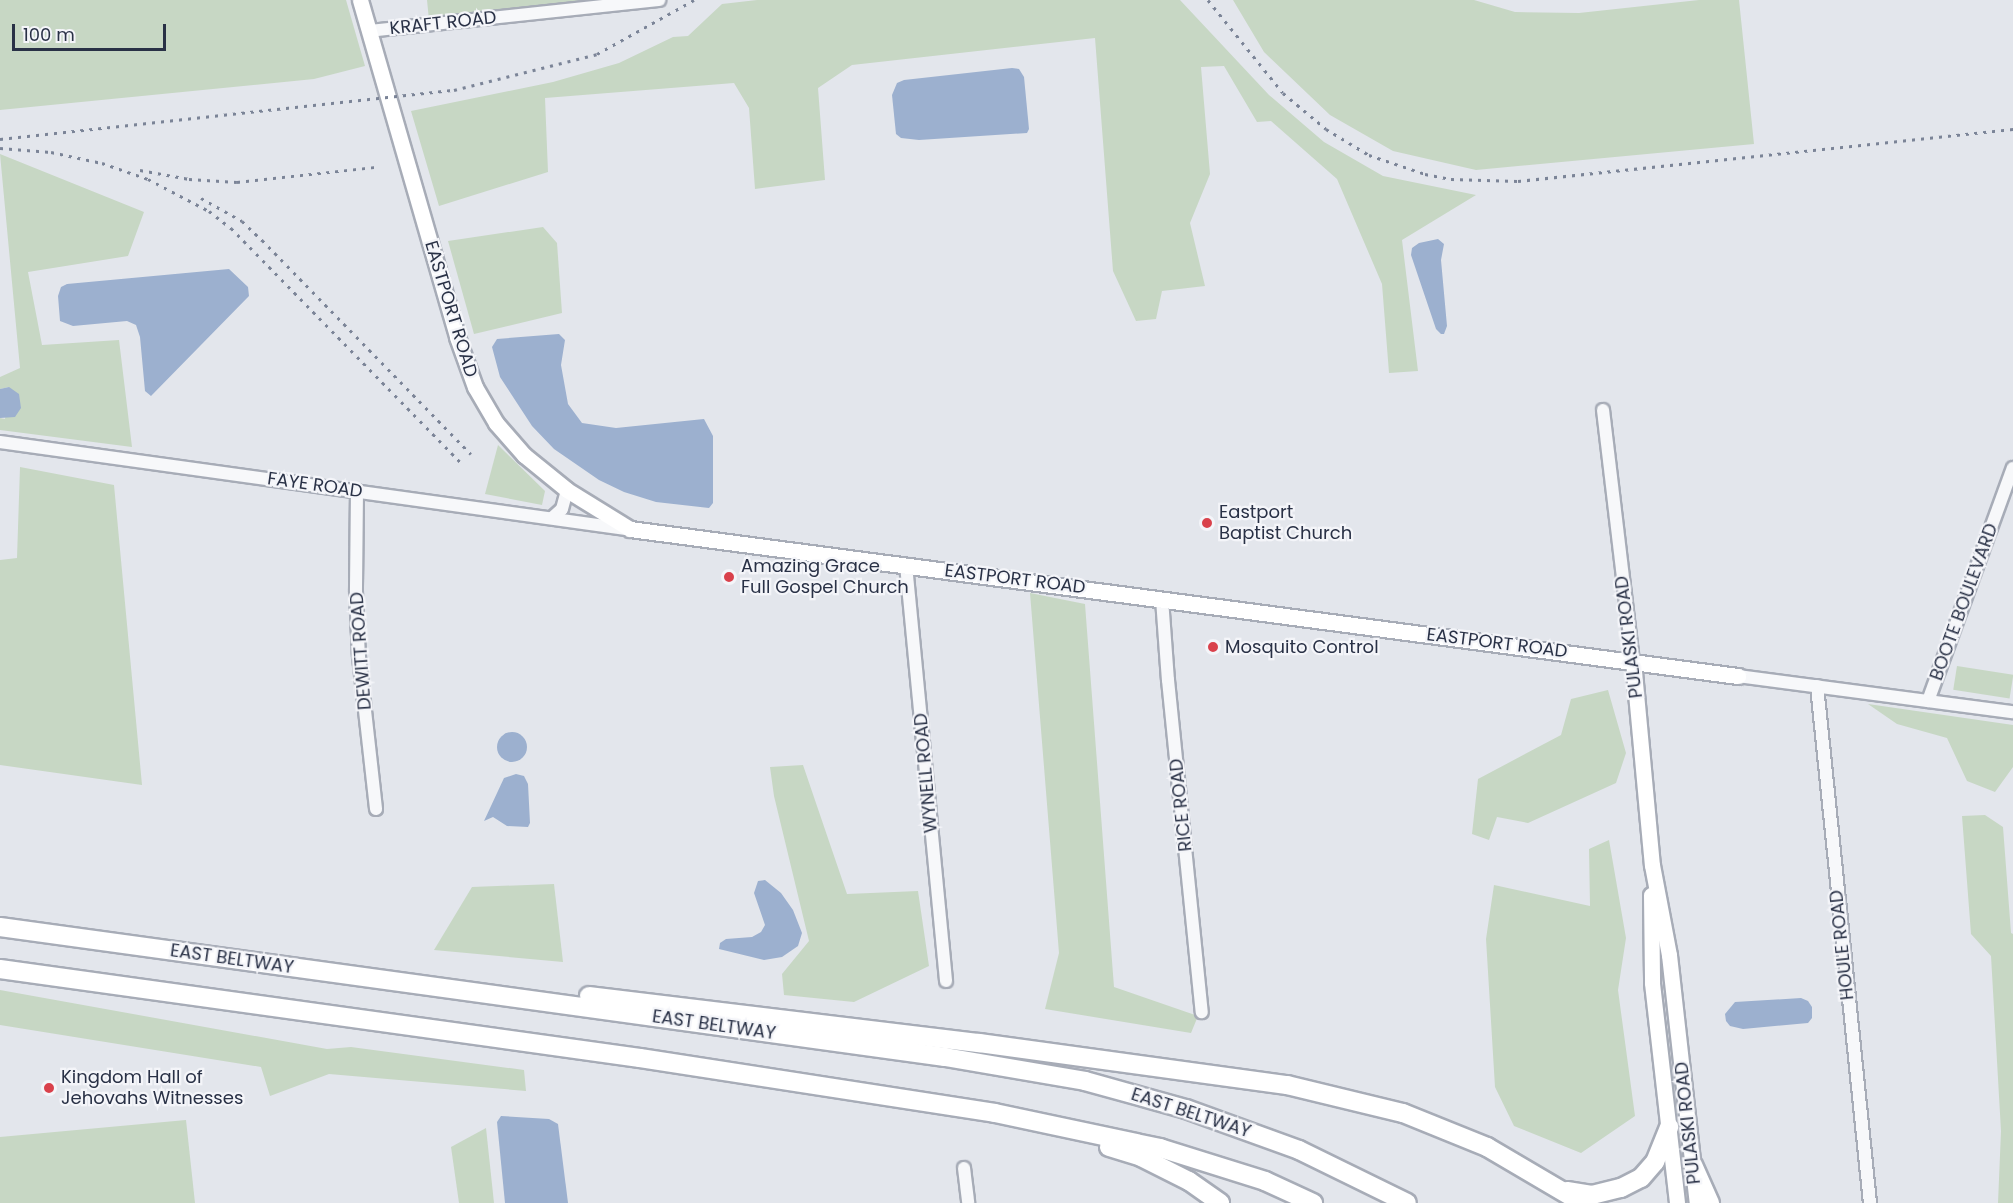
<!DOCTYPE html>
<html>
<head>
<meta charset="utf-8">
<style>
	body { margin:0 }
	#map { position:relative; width:2013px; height:1203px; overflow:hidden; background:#e3e6ec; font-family:Poppins,sans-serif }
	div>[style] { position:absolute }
	.green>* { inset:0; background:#c7d7c4; transform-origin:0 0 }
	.water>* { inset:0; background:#9cb0cf }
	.round { border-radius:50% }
	.roads { filter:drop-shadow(2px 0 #a7acb7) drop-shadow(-2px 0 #a7acb7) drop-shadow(0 2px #a7acb7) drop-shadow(0 -2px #a7acb7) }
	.minor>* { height:12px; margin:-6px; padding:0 6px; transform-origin:6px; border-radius:6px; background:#f7f8fa }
	.major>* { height:15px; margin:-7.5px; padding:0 7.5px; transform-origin:7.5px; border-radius:7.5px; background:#fff }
	.highway>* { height:18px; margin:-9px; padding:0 9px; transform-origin:9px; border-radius:9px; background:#fff }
	.rail>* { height:3px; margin-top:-1.5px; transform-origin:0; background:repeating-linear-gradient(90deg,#7b8497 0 3px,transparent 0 9px) }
	.dots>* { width:16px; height:16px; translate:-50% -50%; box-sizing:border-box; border:3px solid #f4f5f9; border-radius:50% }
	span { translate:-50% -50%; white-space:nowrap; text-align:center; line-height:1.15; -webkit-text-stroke:4.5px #f4f5f9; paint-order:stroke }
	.street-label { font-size:18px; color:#293146 }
	.poi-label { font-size:18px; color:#293146 }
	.left { translate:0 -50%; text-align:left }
	.scale { position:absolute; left:12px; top:24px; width:154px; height:27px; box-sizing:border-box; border:3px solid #293146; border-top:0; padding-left:8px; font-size:18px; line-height:21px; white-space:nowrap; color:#293146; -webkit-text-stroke:4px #f4f5f9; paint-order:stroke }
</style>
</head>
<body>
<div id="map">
	<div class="green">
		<div style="clip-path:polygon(0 0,346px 0,365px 66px,314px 79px,0 110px)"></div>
		<div style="clip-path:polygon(427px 0,616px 0,429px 20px)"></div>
		<div style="clip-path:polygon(757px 0,1180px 0,1269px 95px,1324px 142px,1383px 176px,1476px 195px,1402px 240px,1418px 371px,1389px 373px,1382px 284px,1337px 179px,1271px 121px,1257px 122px,1224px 66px,1201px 67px,1210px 174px,1190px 223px,1205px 286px,1162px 291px,1156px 319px,1136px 321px,1113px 271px,1095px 38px,852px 65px,818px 88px,825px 180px,755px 189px,749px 108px,734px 83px,545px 98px,548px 172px,439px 206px,411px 111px,553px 82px,619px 63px,673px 37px,688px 36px,722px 4px)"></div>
		<div style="clip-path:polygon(1233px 0,1474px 0,1515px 12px,1579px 13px,1699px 0,1739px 0,1754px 144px,1476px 170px,1393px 151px,1330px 115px,1264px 52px)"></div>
		<div style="clip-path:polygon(0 154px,144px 212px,128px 256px,28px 272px,42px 345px,119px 340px,132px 447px,0 430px,0 418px,5px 419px,9px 387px,0 389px,0 377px,20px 368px)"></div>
		<div style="clip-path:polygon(543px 227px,557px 243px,562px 313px,474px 334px,448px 241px)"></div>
		<div style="clip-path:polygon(498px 445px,545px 491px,542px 505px,485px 494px)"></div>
		<div style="clip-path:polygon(20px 467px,114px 485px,142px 785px,0 765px,0 560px,17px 558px)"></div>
		<div style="clip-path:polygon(1030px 593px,1085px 604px,1114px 987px,1198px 1016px,1191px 1033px,1045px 1009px,1059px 953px)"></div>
		<div style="left:1957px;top:666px;width:57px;height:24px;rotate:9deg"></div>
		<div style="clip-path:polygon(1608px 690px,1626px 753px,1616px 783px,1528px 823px,1497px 817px,1489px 840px,1472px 834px,1478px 779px,1561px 735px,1571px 699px)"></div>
		<div style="clip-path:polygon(1868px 704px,2013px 725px,2013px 767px,1995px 792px,1967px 781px,1947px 738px,1897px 724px)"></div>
		<div style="clip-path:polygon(803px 765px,847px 894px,918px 891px,929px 966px,854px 1002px,784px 995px,782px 974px,809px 941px,774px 796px,770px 767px)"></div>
		<div style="clip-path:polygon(1985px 815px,2003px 827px,2011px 933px,2013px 934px,2013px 1203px,1998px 1203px,2001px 1131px,1991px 956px,1971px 934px,1962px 816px)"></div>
		<div style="clip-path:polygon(1609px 840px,1626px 938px,1618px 990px,1635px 1116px,1581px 1153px,1514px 1126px,1495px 1087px,1486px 939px,1494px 885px,1590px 906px,1589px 849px)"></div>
		<div style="clip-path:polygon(554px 884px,563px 962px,434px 950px,472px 887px)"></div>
		<div style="clip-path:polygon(0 990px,327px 1049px,351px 1047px,524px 1070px,526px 1091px,329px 1074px,270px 1096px,261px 1067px,0 1025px)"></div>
		<div style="clip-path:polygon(186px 1120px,195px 1203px,0 1203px,0 1137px)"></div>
		<div style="clip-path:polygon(486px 1128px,494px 1203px,459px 1203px,451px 1147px)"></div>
	</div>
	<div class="water">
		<div style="clip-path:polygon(1012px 68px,1019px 69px,1024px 77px,1029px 129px,1027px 133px,919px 140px,901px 138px,896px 134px,892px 95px,897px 83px,904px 80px)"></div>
		<div style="clip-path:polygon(1438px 239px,1444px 244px,1441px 260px,1447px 326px,1444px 334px,1441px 334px,1436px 329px,1411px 255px,1412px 248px,1419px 243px)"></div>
		<div style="clip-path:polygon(229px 269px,248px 287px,249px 296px,151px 396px,145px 391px,140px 337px,136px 325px,127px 321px,73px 326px,60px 321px,58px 296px,61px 287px,67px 284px)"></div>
		<div style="clip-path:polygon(559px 334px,565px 340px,561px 365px,568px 404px,582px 423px,616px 428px,704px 419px,713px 436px,713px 503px,709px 508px,656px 502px,624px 492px,599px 480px,554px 449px,532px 426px,500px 377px,492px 347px,497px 339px)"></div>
		<div style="clip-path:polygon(9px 387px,19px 394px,21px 408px,15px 417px,0 418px,0 389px)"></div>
		<div class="round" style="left:497px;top:732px;width:30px;height:30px"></div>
		<div style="clip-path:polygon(516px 774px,524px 776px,528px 784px,530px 823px,528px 827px,507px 826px,493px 817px,484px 821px,504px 778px)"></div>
		<div style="clip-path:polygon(765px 880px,781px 893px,793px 910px,802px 933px,798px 946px,782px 957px,764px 960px,719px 949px,720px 943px,726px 939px,752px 937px,761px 932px,765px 925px,754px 893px,758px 881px)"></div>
		<div style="clip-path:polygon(1801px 998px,1808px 1001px,1812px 1007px,1812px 1018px,1808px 1023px,1743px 1029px,1730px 1026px,1726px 1021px,1725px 1014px,1735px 1002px)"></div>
		<div style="clip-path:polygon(501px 1116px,549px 1119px,558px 1124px,568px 1203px,505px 1203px,497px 1122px)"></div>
	</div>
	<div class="roads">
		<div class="minor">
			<div style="left:369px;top:31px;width:292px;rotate:-6.1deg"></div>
			<div style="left:1603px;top:410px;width:253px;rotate:83.2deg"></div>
			<div style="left:0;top:442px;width:632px;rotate:7.91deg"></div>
			<div style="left:357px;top:491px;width:101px;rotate:90.6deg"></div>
			<div style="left:356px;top:592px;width:65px;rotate:87.4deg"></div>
			<div style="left:359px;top:657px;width:153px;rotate:83.6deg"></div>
			<div style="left:552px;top:518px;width:13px;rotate:-42deg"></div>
			<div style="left:562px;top:509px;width:20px;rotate:-75deg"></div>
			<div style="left:906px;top:565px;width:418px;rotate:84.5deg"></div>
			<div style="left:1162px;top:599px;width:81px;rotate:85.8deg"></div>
			<div style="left:1168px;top:680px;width:334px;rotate:84.2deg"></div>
			<div style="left:1738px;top:676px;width:277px;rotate:7.5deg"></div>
			<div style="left:1817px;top:686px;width:520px;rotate:84.15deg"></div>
			<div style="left:1928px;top:701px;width:248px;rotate:-70deg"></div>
			<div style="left:964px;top:1168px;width:35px;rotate:83deg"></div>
		</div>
		<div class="major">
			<div style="left:360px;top:0;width:351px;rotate:73.9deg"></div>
			<div style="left:457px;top:337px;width:53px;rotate:70.2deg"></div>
			<div style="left:475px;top:387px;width:42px;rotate:59.7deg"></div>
			<div style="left:496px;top:423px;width:43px;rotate:48.8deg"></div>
			<div style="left:524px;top:455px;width:55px;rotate:39.1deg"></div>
			<div style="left:567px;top:490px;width:74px;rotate:31.8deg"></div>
			<div style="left:630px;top:529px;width:1118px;rotate:7.56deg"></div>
			<div style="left:1633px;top:661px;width:205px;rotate:84.7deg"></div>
			<div style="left:1652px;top:865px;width:92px;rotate:79.3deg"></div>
			<div style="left:1669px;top:955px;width:250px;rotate:83.6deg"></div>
			<div style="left:1651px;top:895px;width:88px;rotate:89.3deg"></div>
			<div style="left:1652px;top:983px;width:221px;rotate:83.5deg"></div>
		</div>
		<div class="highway">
			<div style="left:0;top:927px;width:954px;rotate:7.83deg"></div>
			<div style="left:945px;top:1057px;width:142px;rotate:9.7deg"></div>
			<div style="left:1085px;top:1081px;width:105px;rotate:15.5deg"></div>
			<div style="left:1186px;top:1109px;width:120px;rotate:19.9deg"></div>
			<div style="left:1299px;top:1150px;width:120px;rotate:26.1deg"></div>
			<div style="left:0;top:969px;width:646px;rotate:7.92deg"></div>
			<div style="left:640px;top:1058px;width:359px;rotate:8.8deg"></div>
			<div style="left:995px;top:1113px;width:169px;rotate:12deg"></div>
			<div style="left:1160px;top:1148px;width:110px;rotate:17.4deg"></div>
			<div style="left:1265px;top:1181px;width:53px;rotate:24.6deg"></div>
			<div style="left:589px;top:996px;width:393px;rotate:6.9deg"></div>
			<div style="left:979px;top:1043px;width:311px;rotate:7.8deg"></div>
			<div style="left:1287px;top:1085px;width:119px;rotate:13.6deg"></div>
			<div style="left:1403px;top:1113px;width:91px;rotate:22deg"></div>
			<div style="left:1487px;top:1147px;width:110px;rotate:30.5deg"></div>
			<div style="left:1109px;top:1147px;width:34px;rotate:17deg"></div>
			<div style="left:1141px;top:1157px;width:54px;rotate:26.6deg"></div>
			<div style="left:1189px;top:1181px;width:38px;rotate:35deg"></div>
			<div style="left:1693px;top:1165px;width:42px;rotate:65.9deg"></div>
			<div style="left:1567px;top:1191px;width:25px;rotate:9deg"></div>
			<div style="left:1592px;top:1195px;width:30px;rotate:-14deg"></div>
			<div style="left:1621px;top:1188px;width:22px;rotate:-27deg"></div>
			<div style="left:1641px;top:1178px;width:21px;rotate:-49deg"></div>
			<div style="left:1655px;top:1162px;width:38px;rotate:-68deg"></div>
		</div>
	</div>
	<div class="rail">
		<div style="left:1208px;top:0;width:119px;rotate:51.1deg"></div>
		<div style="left:1283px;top:93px;width:56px;rotate:39.9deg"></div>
		<div style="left:1326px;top:129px;width:50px;rotate:31.2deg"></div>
		<div style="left:1369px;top:155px;width:59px;rotate:18.7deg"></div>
		<div style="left:1425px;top:174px;width:26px;rotate:11deg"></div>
		<div style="left:1451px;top:179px;width:67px;rotate:1.7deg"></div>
		<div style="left:1518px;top:181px;width:498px;rotate:-6deg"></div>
		<div style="left:0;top:139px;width:457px;rotate:-6.2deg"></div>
		<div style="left:454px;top:90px;width:147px;rotate:-14.1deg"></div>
		<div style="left:597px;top:54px;width:111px;rotate:-29.1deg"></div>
		<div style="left:0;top:148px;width:51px;rotate:4.5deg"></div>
		<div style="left:51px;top:152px;width:52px;rotate:12.2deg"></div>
		<div style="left:102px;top:163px;width:49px;rotate:19.2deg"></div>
		<div style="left:148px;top:179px;width:69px;rotate:27.7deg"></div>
		<div style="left:209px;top:211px;width:28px;rotate:38deg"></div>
		<div style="left:231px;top:228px;width:329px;rotate:45.6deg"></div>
		<div style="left:140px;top:170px;width:50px;rotate:10.4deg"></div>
		<div style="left:189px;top:179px;width:48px;rotate:3.6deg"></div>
		<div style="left:237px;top:182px;width:140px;rotate:-6.2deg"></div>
		<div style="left:201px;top:198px;width:47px;rotate:29.3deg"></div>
		<div style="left:242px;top:221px;width:28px;rotate:44deg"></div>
		<div style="left:262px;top:240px;width:299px;rotate:45.7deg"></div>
	</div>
	<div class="dots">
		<div style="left:1207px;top:523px;background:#d9414b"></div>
		<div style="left:729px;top:577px;background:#d9414b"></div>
		<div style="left:1213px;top:647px;background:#d9414b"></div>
		<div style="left:49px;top:1088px;background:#d9414b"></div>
	</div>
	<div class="street-label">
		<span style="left:443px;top:23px;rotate:-6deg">KRAFT ROAD</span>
		<span style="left:451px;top:309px;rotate:73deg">EASTPORT ROAD</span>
		<span style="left:315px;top:485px;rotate:8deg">FAYE ROAD</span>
		<span style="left:1015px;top:579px;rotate:7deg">EASTPORT ROAD</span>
		<span style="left:1964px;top:602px;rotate:-70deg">BOOTE BOULEVARD</span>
		<span style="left:1629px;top:637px;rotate:-97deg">PULASKI ROAD</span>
		<span style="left:1497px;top:643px;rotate:7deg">EASTPORT ROAD</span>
		<span style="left:361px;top:651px;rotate:-94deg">DEWITT ROAD</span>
		<span style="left:926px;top:773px;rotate:-95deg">WYNELL ROAD</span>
		<span style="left:1181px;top:805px;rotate:-96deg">RICE ROAD</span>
		<span style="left:1842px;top:945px;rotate:-96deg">HOULE ROAD</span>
		<span style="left:232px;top:959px;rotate:8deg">EAST BELTWAY</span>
		<span style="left:714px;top:1025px;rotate:8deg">EAST BELTWAY</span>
		<span style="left:1191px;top:1113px;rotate:18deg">EAST BELTWAY</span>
		<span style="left:1688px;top:1123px;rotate:-96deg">PULASKI ROAD</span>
	</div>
	<div class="poi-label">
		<span class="left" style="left:1219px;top:523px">Eastport<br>Baptist Church</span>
		<span class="left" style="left:741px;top:577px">Amazing Grace<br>Full Gospel Church</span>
		<span class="left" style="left:1225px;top:647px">Mosquito Control</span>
		<span class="left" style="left:61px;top:1088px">Kingdom Hall of<br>Jehovahs Witnesses</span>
	</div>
	<div class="scale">100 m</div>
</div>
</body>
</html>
